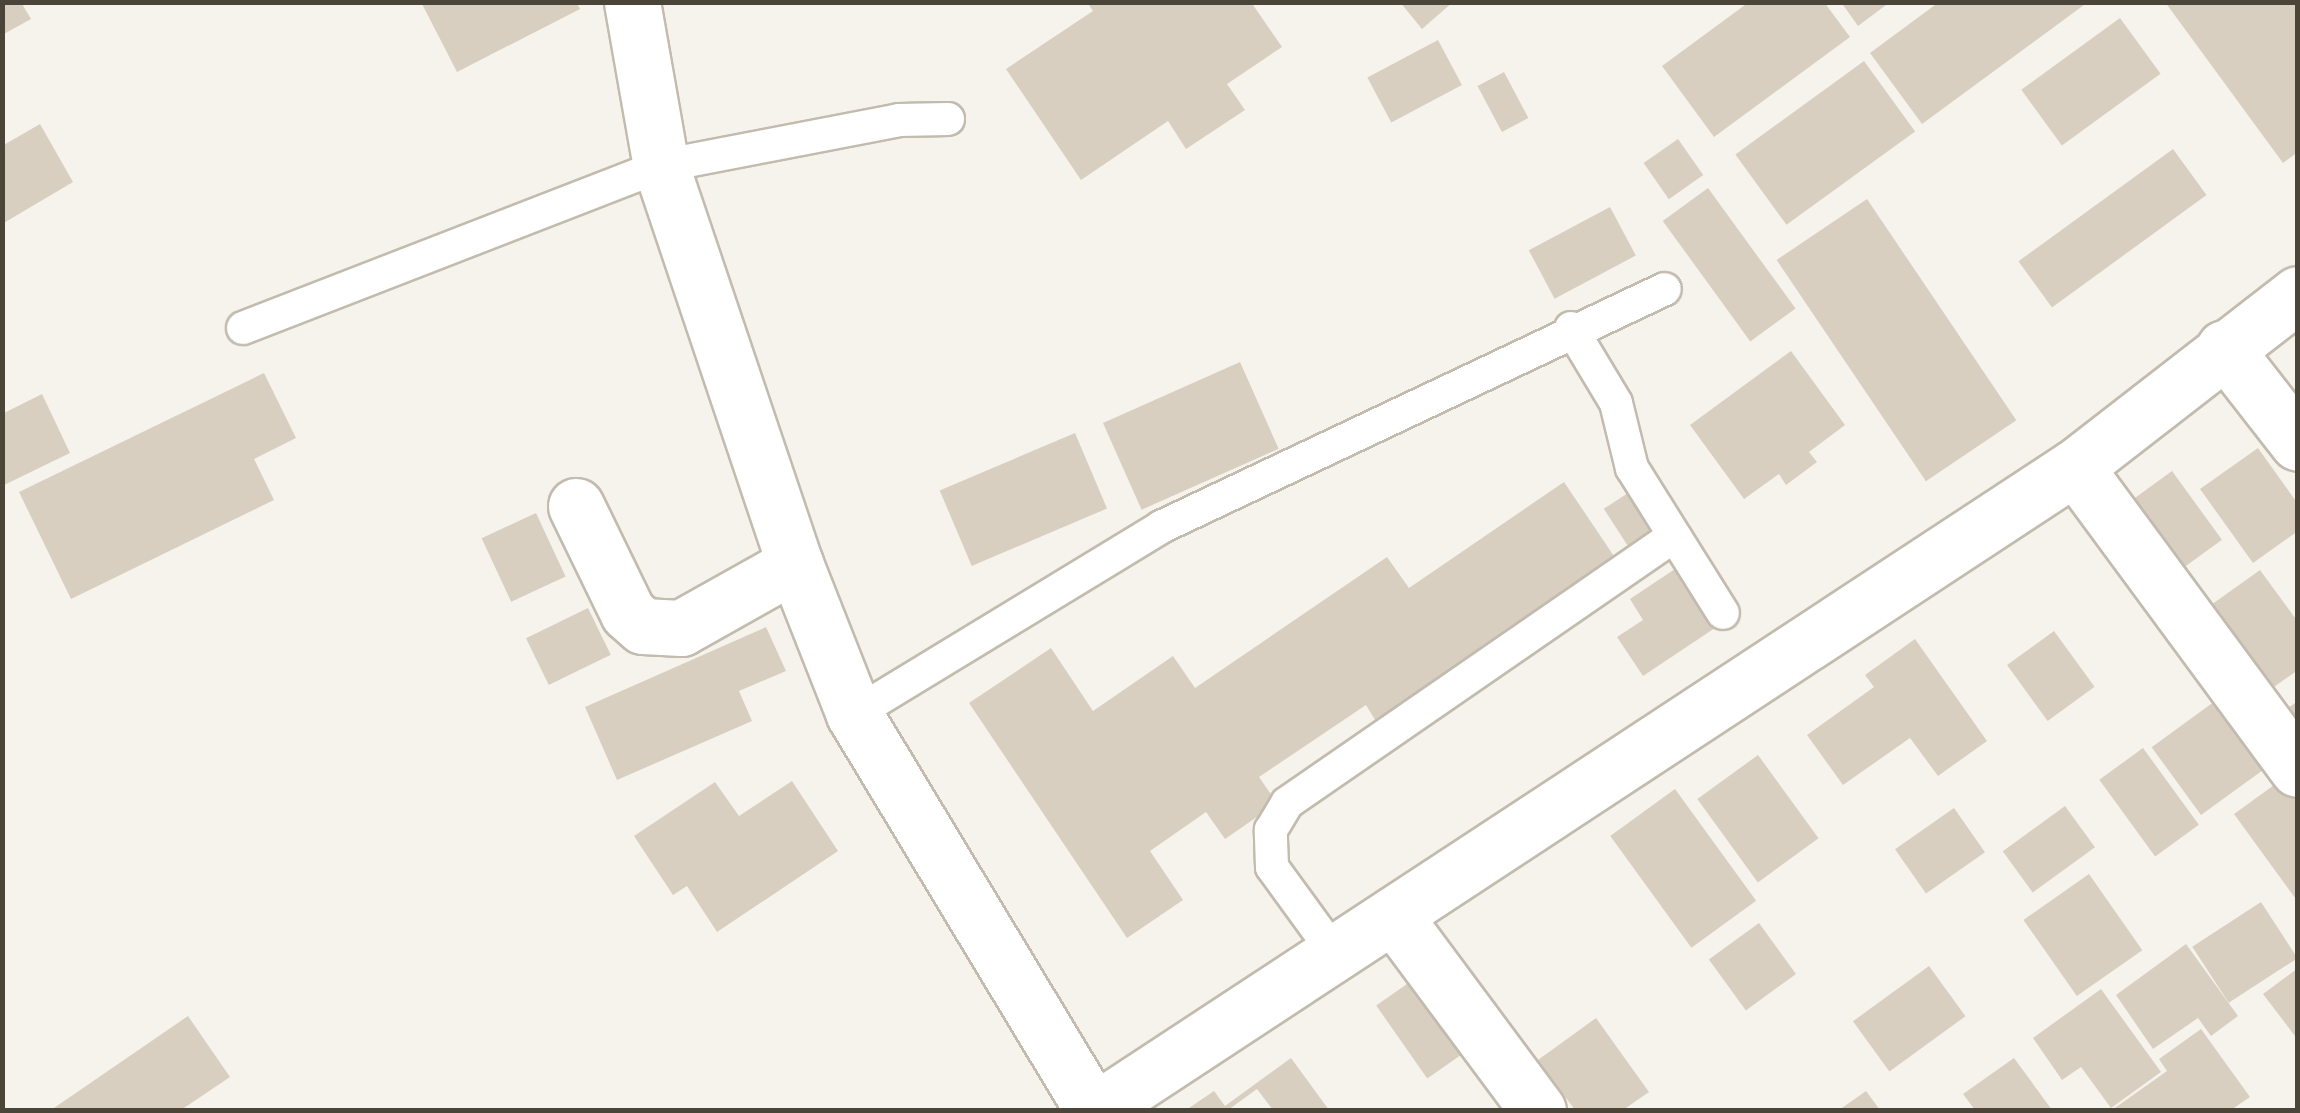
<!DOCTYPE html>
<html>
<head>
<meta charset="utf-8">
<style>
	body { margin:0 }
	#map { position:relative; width:2300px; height:1113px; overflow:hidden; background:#f6f3ec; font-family:Ubuntu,sans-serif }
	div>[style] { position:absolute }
	.building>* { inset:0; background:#d8cfc1; transform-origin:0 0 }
	.roads { filter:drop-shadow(2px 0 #c2bbae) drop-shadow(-2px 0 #c2bbae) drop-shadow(0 2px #c2bbae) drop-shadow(0 -2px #c2bbae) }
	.service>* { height:32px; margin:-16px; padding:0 16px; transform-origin:16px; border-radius:16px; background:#fff }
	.minor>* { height:55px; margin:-27.5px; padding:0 27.5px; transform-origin:27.5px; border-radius:27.5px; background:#fff }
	span { translate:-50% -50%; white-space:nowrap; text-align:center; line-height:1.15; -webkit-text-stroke:8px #fff; paint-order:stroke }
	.frame { position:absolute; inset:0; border:5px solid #4b4439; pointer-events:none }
</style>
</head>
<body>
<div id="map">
	<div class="building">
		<div style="clip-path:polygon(2px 2px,21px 2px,31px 19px,2px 35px)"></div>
		<div style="clip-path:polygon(421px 2px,576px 2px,580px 9px,457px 72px)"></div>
		<div style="clip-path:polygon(1087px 2px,1251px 2px,1282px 47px,1227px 84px,1245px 110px,1186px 149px,1168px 121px,1081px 180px,1006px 69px,1093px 11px)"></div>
		<div style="clip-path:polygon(1400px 2px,1453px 2px,1422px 29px)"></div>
		<div style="clip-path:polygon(1749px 2px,1824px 2px,1850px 37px,1714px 137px,1662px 66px)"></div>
		<div style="clip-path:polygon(1841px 2px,1890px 2px,1858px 26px)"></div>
		<div style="clip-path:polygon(1939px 2px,2088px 2px,1922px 124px,1870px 53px)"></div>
		<div style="clip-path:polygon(2165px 2px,2298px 2px,2298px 152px,2283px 163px)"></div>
		<div style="left:2120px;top:18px;width:69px;height:122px;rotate:54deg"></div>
		<div style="left:1438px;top:40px;width:51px;height:80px;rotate:62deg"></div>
		<div style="left:1864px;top:61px;width:87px;height:159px;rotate:54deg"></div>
		<div style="left:1504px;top:72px;width:52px;height:30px;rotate:62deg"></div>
		<div style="clip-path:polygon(40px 124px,73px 182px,2px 224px,2px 146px)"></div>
		<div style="left:1678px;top:139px;width:44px;height:42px;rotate:55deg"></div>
		<div style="left:2173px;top:149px;width:57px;height:191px;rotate:54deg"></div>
		<div style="left:1708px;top:188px;width:149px;height:56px;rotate:54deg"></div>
		<div style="left:1867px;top:199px;width:267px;height:109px;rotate:56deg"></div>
		<div style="left:1610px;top:207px;width:55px;height:92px;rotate:62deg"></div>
		<div style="clip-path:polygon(1791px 351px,1845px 425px,1809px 452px,1817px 462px,1786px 485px,1779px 474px,1744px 499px,1690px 425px)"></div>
		<div style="left:1240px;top:362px;width:95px;height:150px;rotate:66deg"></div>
		<div style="clip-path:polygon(264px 373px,296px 438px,254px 459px,274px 500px,71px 599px,19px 492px)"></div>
		<div style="clip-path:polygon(42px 394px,70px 453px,2px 486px,2px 414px)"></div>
		<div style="left:1075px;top:433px;width:82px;height:147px;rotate:67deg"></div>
		<div style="clip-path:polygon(2258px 448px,2298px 504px,2298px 531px,2253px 563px,2200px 489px)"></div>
		<div style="left:2172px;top:471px;width:85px;height:65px;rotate:54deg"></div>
		<div style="clip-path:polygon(1564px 482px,1620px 565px,1380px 728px,1366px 705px,1259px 777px,1277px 803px,1225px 839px,1206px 812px,1150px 851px,1183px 900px,1127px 938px,969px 703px,1051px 648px,1093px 711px,1173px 656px,1195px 688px,1387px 557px,1409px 588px)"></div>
		<div style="left:1639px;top:486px;width:55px;height:42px;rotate:57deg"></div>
		<div style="left:536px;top:513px;width:70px;height:60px;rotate:65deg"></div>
		<div style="clip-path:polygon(1684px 563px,1724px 622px,1643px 676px,1617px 637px,1643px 620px,1630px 599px)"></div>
		<div style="clip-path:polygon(2260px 570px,2298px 622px,2298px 670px,2250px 704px,2190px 620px)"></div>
		<div style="left:588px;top:608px;width:52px;height:69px;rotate:64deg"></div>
		<div style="clip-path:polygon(766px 627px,786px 671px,739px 691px,752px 721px,617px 780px,585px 707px)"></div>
		<div style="left:2054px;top:631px;width:69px;height:58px;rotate:54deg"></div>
		<div style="clip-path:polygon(1915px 639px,1987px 741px,1938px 776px,1910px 738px,1843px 785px,1807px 735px,1874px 687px,1865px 675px)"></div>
		<div style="left:2222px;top:696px;width:84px;height:87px;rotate:54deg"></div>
		<div style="clip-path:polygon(2298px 701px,2298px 749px,2275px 717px)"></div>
		<div style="left:2143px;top:748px;width:95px;height:54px;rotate:54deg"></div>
		<div style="left:1758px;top:755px;width:103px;height:75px;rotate:54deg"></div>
		<div style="clip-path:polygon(2288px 775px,2298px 789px,2298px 902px,2234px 814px)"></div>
		<div style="clip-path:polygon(792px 781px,838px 851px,717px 932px,687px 886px,673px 895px,634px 836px,715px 782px,739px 816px)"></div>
		<div style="left:1675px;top:789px;width:138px;height:80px;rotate:54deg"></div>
		<div style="left:2065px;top:806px;width:51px;height:77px;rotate:54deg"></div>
		<div style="left:1954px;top:808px;width:54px;height:72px;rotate:55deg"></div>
		<div style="left:2089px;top:874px;width:93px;height:80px;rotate:55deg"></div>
		<div style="left:2261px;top:902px;width:67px;height:82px;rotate:57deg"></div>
		<div style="left:1759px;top:923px;width:63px;height:62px;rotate:54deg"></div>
		<div style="clip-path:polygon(2186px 944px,2238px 1016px,2211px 1036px,2198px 1018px,2153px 1049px,2116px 995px)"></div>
		<div style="left:1929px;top:966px;width:62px;height:94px;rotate:54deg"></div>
		<div style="clip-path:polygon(2298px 968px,2298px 1040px,2263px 994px)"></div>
		<div style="left:1427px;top:970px;width:89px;height:62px;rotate:55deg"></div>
		<div style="clip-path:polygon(2101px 989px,2161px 1072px,2111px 1108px,2081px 1067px,2062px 1080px,2033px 1038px)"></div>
		<div style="clip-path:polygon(188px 1016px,230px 1077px,181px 1110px,51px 1110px)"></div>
		<div style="clip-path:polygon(1596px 1018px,1649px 1092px,1623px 1110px,1575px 1110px,1538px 1060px)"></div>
		<div style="clip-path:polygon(2201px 1029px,2250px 1097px,2231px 1110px,2112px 1110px,2167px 1071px,2159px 1059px)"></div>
		<div style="clip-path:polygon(1291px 1058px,1329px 1110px,1273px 1110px,1257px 1089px,1228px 1110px,1186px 1110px,1214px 1091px,1225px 1106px)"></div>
		<div style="clip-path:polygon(2014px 1058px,2052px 1110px,1975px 1110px,1963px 1094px)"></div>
		<div style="clip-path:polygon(1866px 1091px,1880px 1110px,1839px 1110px)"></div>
	</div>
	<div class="roads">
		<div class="service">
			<div style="left:243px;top:328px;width:448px;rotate:-21.2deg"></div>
			<div style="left:661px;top:166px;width:242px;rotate:-10.9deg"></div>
			<div style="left:899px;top:120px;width:49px;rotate:-1.2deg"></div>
			<div style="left:1571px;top:328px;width:87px;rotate:59deg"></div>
			<div style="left:1616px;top:403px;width:67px;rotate:76.2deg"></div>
			<div style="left:1632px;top:468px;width:171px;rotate:57.9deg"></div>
			<div style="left:854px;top:714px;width:359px;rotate:-31.3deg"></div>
			<div style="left:1161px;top:527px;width:557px;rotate:-25.28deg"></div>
			<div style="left:1336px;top:955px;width:109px;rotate:-126deg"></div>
			<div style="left:1272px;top:867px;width:37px;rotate:-92deg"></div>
			<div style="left:1271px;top:830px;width:31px;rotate:-59deg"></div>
			<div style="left:1287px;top:803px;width:470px;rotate:-34.6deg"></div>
		</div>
		<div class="minor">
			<div style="left:632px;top:2px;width:167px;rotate:80deg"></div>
			<div style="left:661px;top:166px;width:420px;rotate:71.4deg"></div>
			<div style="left:795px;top:564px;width:161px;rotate:68.5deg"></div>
			<div style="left:854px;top:714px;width:463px;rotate:58.9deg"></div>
			<div style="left:2224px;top:348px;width:120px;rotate:52.1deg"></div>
			<div style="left:2075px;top:467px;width:375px;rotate:53.6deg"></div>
			<div style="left:576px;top:506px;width:119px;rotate:64.1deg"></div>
			<div style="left:628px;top:613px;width:20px;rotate:41deg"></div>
			<div style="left:643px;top:626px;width:38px;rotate:3deg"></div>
			<div style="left:681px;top:628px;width:131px;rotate:-29.3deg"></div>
			<div style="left:1393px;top:915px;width:243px;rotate:53.4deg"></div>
			<div style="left:1096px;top:1110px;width:1171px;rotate:-33.3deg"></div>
			<div style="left:2075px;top:467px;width:282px;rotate:-37.8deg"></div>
		</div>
	</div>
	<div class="frame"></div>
</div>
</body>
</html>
